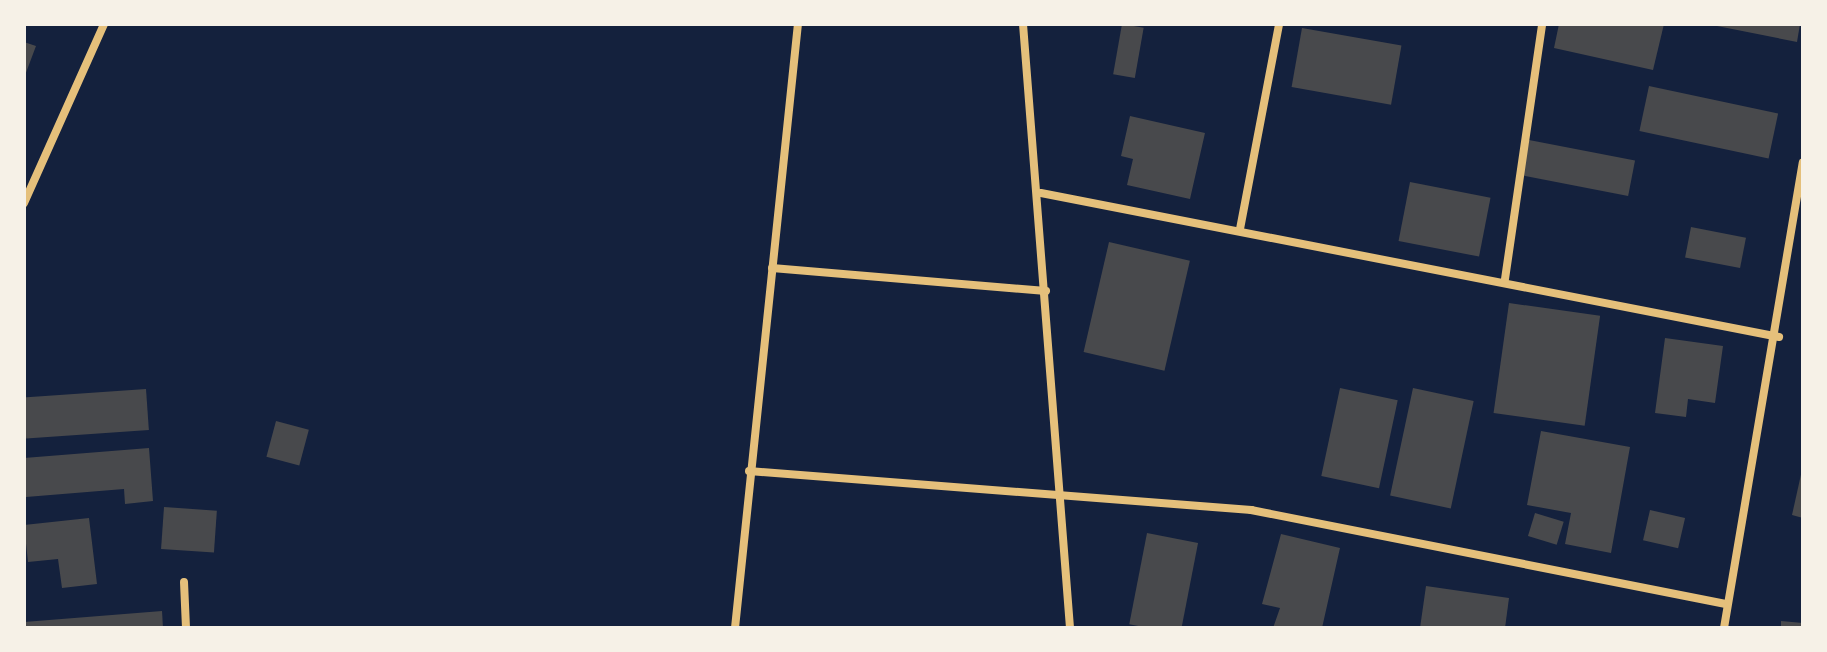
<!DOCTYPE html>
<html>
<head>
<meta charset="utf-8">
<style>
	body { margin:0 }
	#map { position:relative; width:1827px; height:652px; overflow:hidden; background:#14213d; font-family:"Golos Text",sans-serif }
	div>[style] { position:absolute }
	.building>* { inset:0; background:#48494c; transform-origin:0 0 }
	.minor>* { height:8px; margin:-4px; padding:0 4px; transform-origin:4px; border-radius:4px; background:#e5c07b }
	span { translate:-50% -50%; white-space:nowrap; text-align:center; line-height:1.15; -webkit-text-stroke:8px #f6f1e7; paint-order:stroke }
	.frame { position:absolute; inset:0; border:26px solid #f6f1e7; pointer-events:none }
</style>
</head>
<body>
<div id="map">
	<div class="building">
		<div style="left:1122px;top:24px;width:22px;height:51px;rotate:10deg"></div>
		<div style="clip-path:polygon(1559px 24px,1664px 24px,1653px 70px,1554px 48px)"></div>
		<div style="clip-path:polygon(1707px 24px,1800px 24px,1797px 42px)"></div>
		<div style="left:1302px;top:28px;width:101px;height:60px;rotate:10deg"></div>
		<div style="clip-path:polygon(24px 42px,36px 46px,24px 78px)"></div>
		<div style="left:1649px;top:86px;width:132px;height:46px;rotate:12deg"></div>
		<div style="clip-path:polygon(1130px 116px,1205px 133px,1190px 199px,1127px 185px,1133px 159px,1121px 156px)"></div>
		<div style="left:1529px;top:140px;width:108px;height:36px;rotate:11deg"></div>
		<div style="left:1410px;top:182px;width:82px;height:60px;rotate:11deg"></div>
		<div style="left:1691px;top:227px;width:56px;height:31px;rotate:11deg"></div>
		<div style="left:1109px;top:242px;width:83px;height:113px;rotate:13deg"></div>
		<div style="left:1509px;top:303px;width:92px;height:111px;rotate:8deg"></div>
		<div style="clip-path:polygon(1665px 338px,1723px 346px,1715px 403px,1688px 399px,1686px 417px,1655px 413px)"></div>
		<div style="left:1340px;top:388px;width:59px;height:90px;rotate:12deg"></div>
		<div style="left:1413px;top:388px;width:62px;height:110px;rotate:12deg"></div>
		<div style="left:146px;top:389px;width:41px;height:123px;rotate:86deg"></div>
		<div style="left:276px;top:421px;width:34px;height:37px;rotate:15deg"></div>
		<div style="clip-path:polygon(1541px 431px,1630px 447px,1611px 553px,1565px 544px,1571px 513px,1527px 505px)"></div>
		<div style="clip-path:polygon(149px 448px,153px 501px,125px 504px,124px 489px,26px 497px,24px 458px)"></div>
		<div style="clip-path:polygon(1802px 470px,1803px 470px,1803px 518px,1792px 515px)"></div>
		<div style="left:164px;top:507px;width:53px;height:42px;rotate:4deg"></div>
		<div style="left:1650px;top:510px;width:36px;height:31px;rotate:13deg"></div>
		<div style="left:1535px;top:513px;width:30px;height:24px;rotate:17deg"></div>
		<div style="clip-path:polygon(89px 518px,97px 584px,62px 588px,58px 559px,28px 562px,24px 525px)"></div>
		<div style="left:1147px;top:533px;width:52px;height:93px;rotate:11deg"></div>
		<div style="clip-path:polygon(1281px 534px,1340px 548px,1322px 628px,1273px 628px,1280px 608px,1262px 604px)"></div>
		<div style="clip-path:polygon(1426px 586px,1509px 598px,1505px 628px,1420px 628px)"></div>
		<div style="clip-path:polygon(162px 611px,163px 628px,24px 628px,24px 622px)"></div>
		<div style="clip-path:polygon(1781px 621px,1803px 623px,1803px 628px,1781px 628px)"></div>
	</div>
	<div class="minor">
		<div style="left:1023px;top:24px;width:606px;rotate:85.55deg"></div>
		<div style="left:1041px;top:193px;width:752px;rotate:11.04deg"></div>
		<div style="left:24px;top:203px;width:196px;rotate:-65.9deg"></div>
		<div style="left:1240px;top:229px;width:209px;rotate:-79.2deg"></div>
		<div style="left:772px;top:268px;width:275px;rotate:4.8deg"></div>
		<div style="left:1505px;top:279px;width:258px;rotate:-81.7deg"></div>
		<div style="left:749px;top:471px;width:504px;rotate:4.44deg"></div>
		<div style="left:1251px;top:510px;width:484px;rotate:11.2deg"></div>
		<div style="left:184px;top:582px;width:46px;rotate:87.5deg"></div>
		<div style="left:735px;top:628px;width:607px;rotate:-84.05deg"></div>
		<div style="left:1724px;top:628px;width:472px;rotate:-80.4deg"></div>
	</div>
	<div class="frame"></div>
</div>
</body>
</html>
